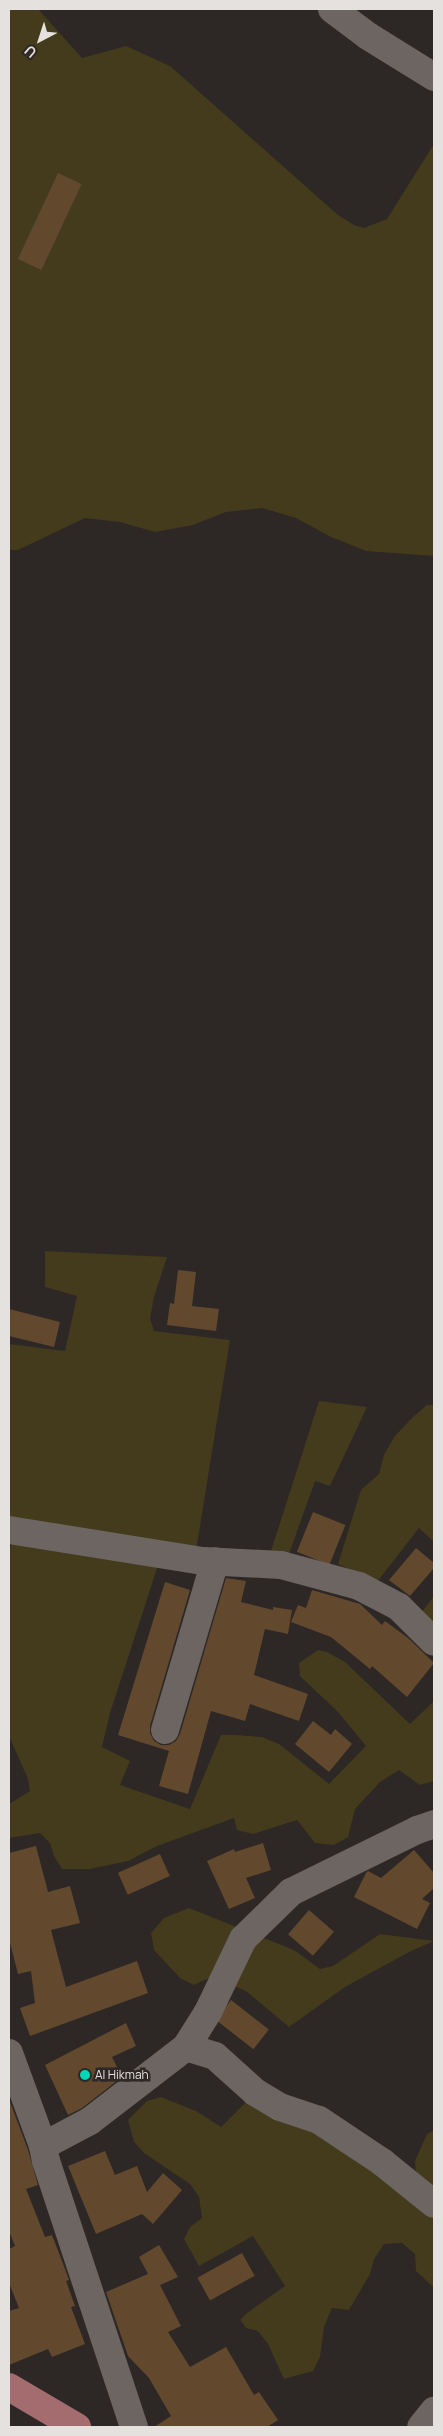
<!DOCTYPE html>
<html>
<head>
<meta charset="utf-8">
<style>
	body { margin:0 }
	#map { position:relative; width:443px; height:2436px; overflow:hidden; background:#2d2725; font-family:Manrope,sans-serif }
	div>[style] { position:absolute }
	.green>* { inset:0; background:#433b1b }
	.building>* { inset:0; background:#62492e; transform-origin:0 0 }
	.minor>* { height:28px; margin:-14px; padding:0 14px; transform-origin:14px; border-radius:14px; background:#6c6562 }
	.major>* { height:28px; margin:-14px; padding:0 14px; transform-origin:14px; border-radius:14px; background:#a56c70 }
	.dots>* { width:14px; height:14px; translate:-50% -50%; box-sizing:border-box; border:2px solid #2d2725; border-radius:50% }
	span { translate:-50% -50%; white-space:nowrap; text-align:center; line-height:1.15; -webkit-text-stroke:5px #2d2725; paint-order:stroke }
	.poi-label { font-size:12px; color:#e5e1df }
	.left { translate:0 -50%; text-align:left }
	.frame { position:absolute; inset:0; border:10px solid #e5e1df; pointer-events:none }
	.north { position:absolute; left:15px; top:15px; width:50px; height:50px; -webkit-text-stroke:4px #2d2725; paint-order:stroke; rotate:220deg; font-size:14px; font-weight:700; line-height:20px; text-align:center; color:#e5e1df }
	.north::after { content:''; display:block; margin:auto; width:18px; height:22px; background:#e5e1df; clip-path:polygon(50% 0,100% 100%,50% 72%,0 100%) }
</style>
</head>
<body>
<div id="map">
	<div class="green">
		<div style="clip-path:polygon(9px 9px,38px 9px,82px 58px,126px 46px,170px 66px,338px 215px,354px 225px,364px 228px,387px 219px,434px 144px,434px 556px,366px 551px,331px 537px,296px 518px,262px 508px,226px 512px,193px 525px,155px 532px,120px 522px,85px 518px,18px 550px,9px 550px)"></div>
		<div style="clip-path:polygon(45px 1251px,167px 1257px,154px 1297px,150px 1318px,154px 1331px,230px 1340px,196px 1551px,164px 1547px,110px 1713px,102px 1747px,130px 1761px,120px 1785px,190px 1809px,221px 1735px,236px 1735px,262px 1737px,279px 1744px,329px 1784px,366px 1746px,339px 1713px,300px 1676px,299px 1663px,318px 1650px,327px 1652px,345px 1662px,410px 1724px,434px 1701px,434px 1781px,420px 1785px,399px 1770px,380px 1782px,355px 1809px,348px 1837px,334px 1845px,315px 1843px,297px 1820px,253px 1834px,237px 1830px,234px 1818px,157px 1846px,128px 1861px,90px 1869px,62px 1869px,54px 1856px,50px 1843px,40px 1833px,9px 1838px,9px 1804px,30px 1791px,28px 1779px,9px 1736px,9px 1556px,15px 1523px,9px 1522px,9px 1344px,65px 1351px,77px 1296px,45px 1287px)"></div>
		<div style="clip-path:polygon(319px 1401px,367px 1407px,330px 1486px,315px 1481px,289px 1554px,271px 1551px)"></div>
		<div style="clip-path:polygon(427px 1405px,434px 1405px,434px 1542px,419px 1528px,377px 1582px,338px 1564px,361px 1490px,379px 1474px,384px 1455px,394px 1437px,413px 1417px)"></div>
		<div style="clip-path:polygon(434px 1596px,434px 1631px,420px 1614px)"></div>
		<div style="clip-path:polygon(189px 1908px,294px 1950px,320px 1969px,333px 1966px,380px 1934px,434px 1941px,409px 1952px,345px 1987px,289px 2027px,246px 1991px,211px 1977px,194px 1985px,180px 1978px,154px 1950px,151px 1933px,164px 1918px)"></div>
		<div style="clip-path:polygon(161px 2097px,196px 2111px,221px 2127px,246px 2102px,416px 2173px,415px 2161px,427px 2134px,434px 2130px,434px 2288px,416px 2271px,415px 2254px,402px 2243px,384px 2244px,374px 2259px,370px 2274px,349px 2310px,332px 2308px,324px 2327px,320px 2357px,313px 2371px,284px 2379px,268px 2344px,258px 2331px,246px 2328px,240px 2320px,247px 2313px,285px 2286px,253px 2236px,199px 2266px,184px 2239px,190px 2227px,202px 2218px,199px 2197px,190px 2184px,144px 2153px,134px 2142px,128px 2120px,147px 2101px)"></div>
	</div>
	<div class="building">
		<div style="left:58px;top:173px;width:26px;height:95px;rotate:25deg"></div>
		<div style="clip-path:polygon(178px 1270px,196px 1272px,192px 1306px,219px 1309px,216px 1331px,167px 1325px,170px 1303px,174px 1304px)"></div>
		<div style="clip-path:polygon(9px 1309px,60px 1322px,54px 1347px,9px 1336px)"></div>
		<div style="left:313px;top:1512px;width:35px;height:43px;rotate:22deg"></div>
		<div style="clip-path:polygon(416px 1548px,434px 1563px,434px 1568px,410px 1596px,389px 1580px)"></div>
		<div style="clip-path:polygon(226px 1578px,246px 1581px,241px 1602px,273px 1610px,273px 1607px,292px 1610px,288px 1634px,265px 1629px,254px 1675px,308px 1694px,299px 1721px,250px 1704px,245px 1721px,211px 1711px,188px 1794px,159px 1786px,169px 1751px,118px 1735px,165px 1582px,190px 1590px,150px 1726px,150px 1733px,154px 1741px,161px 1745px,169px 1745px,176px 1741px,180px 1734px)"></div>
		<div style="clip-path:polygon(312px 1590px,360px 1604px,382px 1625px,385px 1621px,408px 1638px,434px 1663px,407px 1697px,372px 1666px,370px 1669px,331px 1637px,291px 1622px,298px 1605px,306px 1608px)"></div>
		<div style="clip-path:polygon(313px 1721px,331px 1735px,335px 1729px,352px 1744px,329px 1772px,295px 1744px)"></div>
		<div style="clip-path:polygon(263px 1843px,271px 1870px,246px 1878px,255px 1898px,229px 1909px,207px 1861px,234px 1849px,235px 1852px)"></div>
		<div style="clip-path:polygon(36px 1846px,48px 1892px,70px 1886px,80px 1923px,51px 1930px,66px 1987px,137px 1961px,148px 1993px,30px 2036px,20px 2008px,35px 2003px,31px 1971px,18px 1974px,9px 1939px,9px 1853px)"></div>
		<div style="clip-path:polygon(414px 1850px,434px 1873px,434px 1888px,422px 1899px,430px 1903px,417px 1929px,354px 1897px,366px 1873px,368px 1871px,381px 1878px)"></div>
		<div style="left:160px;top:1854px;width:24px;height:46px;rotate:66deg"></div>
		<div style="left:309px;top:1910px;width:33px;height:32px;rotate:41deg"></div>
		<div style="left:231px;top:2000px;width:48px;height:25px;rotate:38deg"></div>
		<div style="clip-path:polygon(126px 2023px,136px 2046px,112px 2057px,122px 2077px,82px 2108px,68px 2115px,45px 2065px)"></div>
		<div style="clip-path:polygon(9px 2099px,28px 2150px,38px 2185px,26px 2189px,45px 2237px,52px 2235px,65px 2269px,69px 2280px,66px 2281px,75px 2306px,71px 2307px,85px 2344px,52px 2357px,48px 2349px,9px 2365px,9px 2311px,19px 2308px,9px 2283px,9px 2249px,15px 2246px,9px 2231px)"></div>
		<div style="clip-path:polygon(105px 2151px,115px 2175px,137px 2166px,147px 2192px,163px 2173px,182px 2190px,153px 2224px,142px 2214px,96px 2234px,68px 2166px)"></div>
		<div style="clip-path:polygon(159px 2245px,178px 2277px,160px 2285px,181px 2326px,168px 2332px,190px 2367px,226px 2347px,254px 2395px,259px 2392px,278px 2420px,267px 2427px,154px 2427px,171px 2416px,149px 2378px,128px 2356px,106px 2292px,148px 2274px,139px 2257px)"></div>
		<div style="left:242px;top:2253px;width:26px;height:51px;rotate:61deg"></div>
	</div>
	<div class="minor">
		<div style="left:332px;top:9px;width:45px;rotate:36.9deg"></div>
		<div style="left:368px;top:36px;width:78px;rotate:31.8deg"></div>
		<div style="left:9px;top:1530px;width:196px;rotate:9.1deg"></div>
		<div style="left:203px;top:1561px;width:78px;rotate:2.9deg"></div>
		<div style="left:281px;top:1565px;width:81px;rotate:15.1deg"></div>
		<div style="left:359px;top:1586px;width:45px;rotate:27.7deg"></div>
		<div style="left:399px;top:1607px;width:49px;rotate:45deg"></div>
		<div style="left:165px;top:1730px;width:176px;rotate:-73.5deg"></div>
		<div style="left:186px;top:2047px;width:30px;rotate:17deg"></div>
		<div style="left:215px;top:2056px;width:54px;rotate:42deg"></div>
		<div style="left:255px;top:2092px;width:29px;rotate:31deg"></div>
		<div style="left:280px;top:2107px;width:41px;rotate:18.4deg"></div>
		<div style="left:319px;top:2120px;width:76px;rotate:33.7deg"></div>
		<div style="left:382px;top:2162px;width:67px;rotate:38.9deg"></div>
		<div style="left:9px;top:2053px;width:99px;rotate:69.9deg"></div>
		<div style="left:43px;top:2146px;width:15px;rotate:79deg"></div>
		<div style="left:46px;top:2161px;width:280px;rotate:71.7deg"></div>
		<div style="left:43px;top:2146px;width:53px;rotate:-28deg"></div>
		<div style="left:90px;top:2121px;width:121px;rotate:-37.6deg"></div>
		<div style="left:186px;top:2047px;width:41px;rotate:-57.8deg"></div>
		<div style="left:208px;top:2012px;width:81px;rotate:-64.4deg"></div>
		<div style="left:243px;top:1939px;width:67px;rotate:-44.4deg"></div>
		<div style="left:291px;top:1892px;width:140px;rotate:-26.2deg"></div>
		<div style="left:417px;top:1830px;width:18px;rotate:-19deg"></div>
		<div style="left:421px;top:2427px;width:21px;rotate:-51deg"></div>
	</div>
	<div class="major">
		<div style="left:9px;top:2387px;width:79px;rotate:30.5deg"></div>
	</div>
	<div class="dots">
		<div style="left:85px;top:2075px;background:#03d5b6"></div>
	</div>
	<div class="poi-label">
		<span class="left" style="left:95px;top:2075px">Al Hikmah</span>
	</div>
	<div class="frame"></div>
	<div class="north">U</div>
</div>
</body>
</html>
